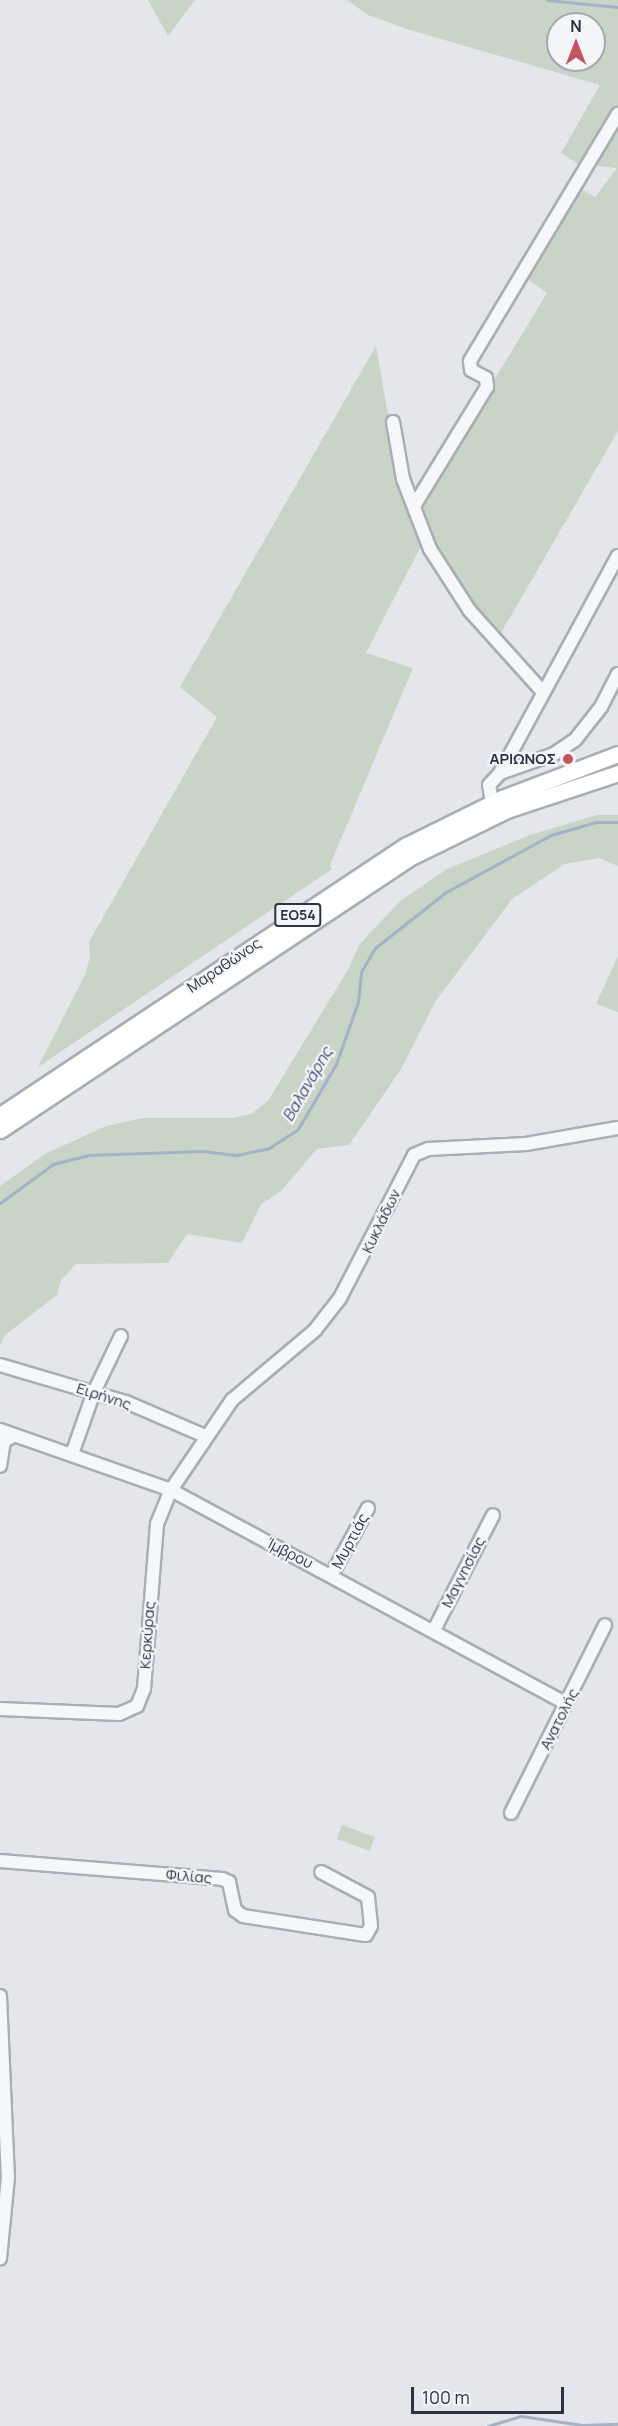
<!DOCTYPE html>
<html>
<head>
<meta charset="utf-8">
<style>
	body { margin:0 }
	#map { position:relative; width:618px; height:2426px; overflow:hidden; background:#e4e6eb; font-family:Manrope,sans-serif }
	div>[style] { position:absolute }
	.green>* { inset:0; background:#c8d4c6; transform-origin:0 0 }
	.stream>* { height:3px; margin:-1.5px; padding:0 1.5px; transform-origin:1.5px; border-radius:1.5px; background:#a3b2c7 }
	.roads { filter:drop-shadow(2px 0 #a9adb5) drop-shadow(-2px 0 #a9adb5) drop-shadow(0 2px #a9adb5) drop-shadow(0 -2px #a9adb5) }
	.minor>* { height:12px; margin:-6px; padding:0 6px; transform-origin:6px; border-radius:6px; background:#f6f7f9 }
	.major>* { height:15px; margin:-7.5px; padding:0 7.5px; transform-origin:7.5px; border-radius:7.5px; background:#fff }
	.dots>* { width:16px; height:16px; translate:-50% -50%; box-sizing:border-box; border:3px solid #f4f5f8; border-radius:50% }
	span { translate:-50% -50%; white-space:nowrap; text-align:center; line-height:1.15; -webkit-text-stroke:4.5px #f4f5f8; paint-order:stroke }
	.shield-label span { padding:2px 4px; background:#f4f5f8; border:2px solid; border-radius:4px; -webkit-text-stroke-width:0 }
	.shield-label { font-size:14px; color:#2d3342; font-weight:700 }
	.poi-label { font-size:15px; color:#2d3342; font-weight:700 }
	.right { translate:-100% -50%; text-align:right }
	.street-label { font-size:15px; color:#2d3342 }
	.water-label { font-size:16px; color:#3a4f72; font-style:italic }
	.north { position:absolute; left:546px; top:12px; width:60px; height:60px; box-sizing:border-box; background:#f4f5f8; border:2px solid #a4a7af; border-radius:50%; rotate:0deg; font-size:16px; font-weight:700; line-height:24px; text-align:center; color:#2d3342 }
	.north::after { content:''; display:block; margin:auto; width:21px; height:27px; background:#c3555e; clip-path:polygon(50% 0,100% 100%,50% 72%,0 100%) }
	.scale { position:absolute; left:411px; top:2387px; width:153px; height:27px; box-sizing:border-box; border:3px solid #2d3342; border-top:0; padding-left:8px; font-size:18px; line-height:21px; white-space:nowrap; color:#2d3342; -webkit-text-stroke:4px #f4f5f8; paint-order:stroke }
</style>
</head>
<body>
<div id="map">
	<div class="green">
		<div style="clip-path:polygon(148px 0,195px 0,168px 36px)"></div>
		<div style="clip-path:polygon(evenodd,347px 0,618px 0,618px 431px,498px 638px,474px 612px,432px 547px,417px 507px,547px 293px,523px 276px,577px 187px,595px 197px,617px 168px,578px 164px,561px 153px,600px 85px,410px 30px,368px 15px,347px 0,558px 24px,594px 24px,594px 60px,558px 60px,558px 24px)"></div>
		<div style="clip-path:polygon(376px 346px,398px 472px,421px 546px,366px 653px,413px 668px,330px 865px,332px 869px,38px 1067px,85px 975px,90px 957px,89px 942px,217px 717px,180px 687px)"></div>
		<div style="clip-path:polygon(597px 815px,618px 815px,618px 866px,599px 858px,565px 864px,512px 899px,435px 1002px,401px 1069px,349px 1145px,317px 1149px,281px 1191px,261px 1204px,242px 1243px,187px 1234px,168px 1263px,76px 1264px,61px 1280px,57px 1295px,5px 1335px,0 1346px,0 1186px,45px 1154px,106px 1126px,143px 1118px,232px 1118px,251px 1114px,268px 1101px,349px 968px,359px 945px,400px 901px,447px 869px,530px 835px)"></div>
		<div style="clip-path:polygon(618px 956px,618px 1012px,596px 1004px)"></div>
		<div style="left:342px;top:1825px;width:35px;height:15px;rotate:20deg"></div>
	</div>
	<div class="stream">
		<div style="left:547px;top:0;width:71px;rotate:5.6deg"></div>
		<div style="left:0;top:1203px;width:66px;rotate:-36.3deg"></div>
		<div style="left:53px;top:1164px;width:36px;rotate:-14deg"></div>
		<div style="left:88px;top:1155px;width:115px;rotate:-2deg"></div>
		<div style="left:203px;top:1151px;width:34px;rotate:7deg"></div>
		<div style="left:237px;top:1155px;width:33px;rotate:-12deg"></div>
		<div style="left:269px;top:1148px;width:35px;rotate:-33deg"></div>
		<div style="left:298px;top:1129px;width:75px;rotate:-59.7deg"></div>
		<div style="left:336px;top:1064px;width:66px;rotate:-70.5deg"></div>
		<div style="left:358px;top:1002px;width:30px;rotate:-84deg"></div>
		<div style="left:361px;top:972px;width:28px;rotate:-60deg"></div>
		<div style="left:375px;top:948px;width:90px;rotate:-38.3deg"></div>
		<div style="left:446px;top:892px;width:119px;rotate:-28.5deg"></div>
		<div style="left:551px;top:835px;width:47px;rotate:-16.1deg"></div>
		<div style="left:596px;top:822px;width:22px"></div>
		<div style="left:488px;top:2426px;width:34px;rotate:-17deg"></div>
		<div style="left:521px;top:2416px;width:62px;rotate:8.4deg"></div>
		<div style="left:582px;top:2425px;width:36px;rotate:-2deg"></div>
	</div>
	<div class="roads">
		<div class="minor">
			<div style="left:393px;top:422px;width:58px;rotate:80deg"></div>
			<div style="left:403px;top:479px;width:75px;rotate:68.9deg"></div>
			<div style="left:430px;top:549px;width:74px;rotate:57.2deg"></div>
			<div style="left:470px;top:611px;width:108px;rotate:48deg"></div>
			<div style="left:414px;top:506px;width:140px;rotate:-58.5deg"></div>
			<div style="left:487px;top:387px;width:9px;rotate:-96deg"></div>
			<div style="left:486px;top:378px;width:17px;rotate:-152deg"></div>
			<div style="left:471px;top:370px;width:9px;rotate:-96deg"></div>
			<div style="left:470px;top:361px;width:288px;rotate:-59.1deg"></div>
			<div style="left:500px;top:773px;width:57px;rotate:-19.4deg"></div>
			<div style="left:554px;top:754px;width:25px;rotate:-34deg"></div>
			<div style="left:575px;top:740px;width:42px;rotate:-51.8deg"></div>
			<div style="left:601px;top:707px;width:37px;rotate:-63deg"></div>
			<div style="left:492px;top:803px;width:18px;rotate:-99deg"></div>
			<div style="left:489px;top:785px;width:16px;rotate:-47deg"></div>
			<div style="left:500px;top:773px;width:247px;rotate:-61.5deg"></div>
			<div style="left:0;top:1365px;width:131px;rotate:16.4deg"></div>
			<div style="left:126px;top:1402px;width:86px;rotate:23.3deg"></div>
			<div style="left:0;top:1430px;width:181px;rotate:19.3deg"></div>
			<div style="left:171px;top:1490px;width:449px;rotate:28.4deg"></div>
			<div style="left:72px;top:1454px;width:66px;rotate:-70.5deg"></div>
			<div style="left:94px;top:1392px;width:62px;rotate:-64.3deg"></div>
			<div style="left:0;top:1466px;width:25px;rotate:-81deg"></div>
			<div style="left:4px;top:1441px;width:10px;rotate:-29deg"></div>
			<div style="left:332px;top:1574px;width:75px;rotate:-61.4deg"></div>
			<div style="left:434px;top:1630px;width:129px;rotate:-62.8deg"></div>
			<div style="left:0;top:1709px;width:119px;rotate:2.4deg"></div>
			<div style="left:119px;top:1714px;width:20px;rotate:-24deg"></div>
			<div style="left:137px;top:1706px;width:18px;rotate:-68deg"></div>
			<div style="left:144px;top:1689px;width:166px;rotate:-85.5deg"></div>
			<div style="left:157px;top:1524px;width:37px;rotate:-68deg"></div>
			<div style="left:171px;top:1490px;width:109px;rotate:-55.9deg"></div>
			<div style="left:232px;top:1400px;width:109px;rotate:-40.1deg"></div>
			<div style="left:315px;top:1330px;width:41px;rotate:-52deg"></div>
			<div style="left:340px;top:1298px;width:161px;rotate:-62.6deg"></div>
			<div style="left:414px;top:1155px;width:15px;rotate:-23deg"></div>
			<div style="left:428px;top:1149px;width:98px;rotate:-2.9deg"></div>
			<div style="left:526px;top:1144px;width:93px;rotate:-9.9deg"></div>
			<div style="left:511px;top:1813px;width:210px;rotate:-63.4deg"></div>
			<div style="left:0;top:1861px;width:223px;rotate:4.6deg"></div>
			<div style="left:222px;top:1879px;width:8px;rotate:23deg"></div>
			<div style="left:229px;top:1882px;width:29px;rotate:78deg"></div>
			<div style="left:235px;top:1910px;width:10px;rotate:37deg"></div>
			<div style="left:243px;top:1916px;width:124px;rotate:8.8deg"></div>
			<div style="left:366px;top:1935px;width:10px;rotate:-61deg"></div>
			<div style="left:371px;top:1926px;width:29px;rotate:-96deg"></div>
			<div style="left:368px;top:1897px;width:53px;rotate:-152deg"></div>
			<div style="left:0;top:1996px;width:181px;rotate:87.5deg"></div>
			<div style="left:8px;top:2177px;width:82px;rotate:95.6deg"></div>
		</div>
		<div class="major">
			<div style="left:0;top:1115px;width:488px;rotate:-33.6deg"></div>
			<div style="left:407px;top:845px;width:106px;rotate:-26.3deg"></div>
			<div style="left:502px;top:798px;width:124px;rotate:-20.8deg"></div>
			<div style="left:0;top:1130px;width:496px;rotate:-33.6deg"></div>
			<div style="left:413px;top:856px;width:105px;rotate:-26.1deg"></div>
			<div style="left:507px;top:810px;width:117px;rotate:-18.4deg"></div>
		</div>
	</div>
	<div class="dots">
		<div style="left:568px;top:759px;background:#c3555e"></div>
	</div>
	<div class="shield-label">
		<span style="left:298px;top:915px">ΕΟ54</span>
	</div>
	<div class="poi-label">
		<span class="right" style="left:556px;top:759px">ΑΡΙΩΝΟΣ</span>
	</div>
	<div class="street-label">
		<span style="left:224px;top:965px;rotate:-34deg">Μαραθώνος</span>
		<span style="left:381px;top:1221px;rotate:-64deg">Κυκλάδων</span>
		<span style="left:104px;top:1396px;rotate:18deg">Ειρήνης</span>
		<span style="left:350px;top:1541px;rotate:-62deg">Μυρτιάς</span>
		<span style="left:290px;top:1553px;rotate:27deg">Ίμβρου</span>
		<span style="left:463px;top:1572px;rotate:-63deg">Μαγνησίας</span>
		<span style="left:147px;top:1635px;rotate:-86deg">Κερκύρας</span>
		<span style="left:559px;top:1719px;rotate:-63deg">Ανατολής</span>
		<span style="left:189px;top:1876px;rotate:5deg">Φιλίας</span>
	</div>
	<div class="water-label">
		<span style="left:307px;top:1084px;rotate:-60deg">Βαλανάρης</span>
	</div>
	<div class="north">N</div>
	<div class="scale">100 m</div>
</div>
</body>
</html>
